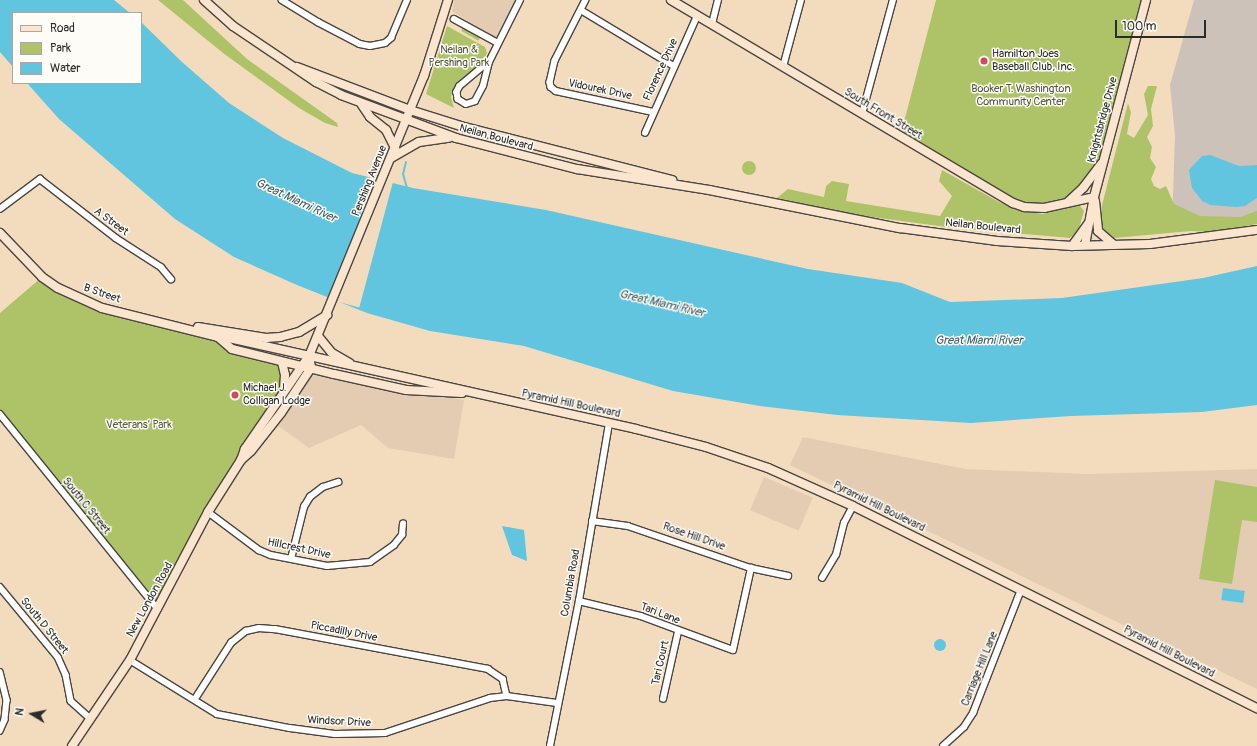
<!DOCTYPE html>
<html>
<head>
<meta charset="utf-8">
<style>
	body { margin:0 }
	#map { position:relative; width:1257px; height:746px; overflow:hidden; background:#f3dcbe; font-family:Pangolin,sans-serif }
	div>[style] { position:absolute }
	.built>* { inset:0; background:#e3ccb2; transform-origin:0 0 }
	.industrial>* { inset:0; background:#cdc2b9 }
	.green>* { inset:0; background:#aec367; transform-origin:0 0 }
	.round { border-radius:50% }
	.water>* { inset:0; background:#61c5df; transform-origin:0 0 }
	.pier>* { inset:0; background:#f3dcbe; transform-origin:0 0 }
	.stream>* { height:2px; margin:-1px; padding:0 1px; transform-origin:1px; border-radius:1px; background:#61c5df }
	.roads { filter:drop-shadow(1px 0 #494641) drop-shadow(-1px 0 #494641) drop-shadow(0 1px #494641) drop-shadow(0 -1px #494641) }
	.street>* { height:5.5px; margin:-2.75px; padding:0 2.75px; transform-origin:2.75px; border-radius:2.75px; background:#fff }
	.secondary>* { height:8px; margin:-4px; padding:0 4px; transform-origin:4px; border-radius:4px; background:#fbe5cf }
	.dots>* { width:11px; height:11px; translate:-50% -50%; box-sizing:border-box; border:2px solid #fdfcf7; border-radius:50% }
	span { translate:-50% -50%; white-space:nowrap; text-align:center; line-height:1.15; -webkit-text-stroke:3px #fdfcf7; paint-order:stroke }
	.park-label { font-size:11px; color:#52593d }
	.poi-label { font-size:11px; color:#2b2b2b }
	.left { translate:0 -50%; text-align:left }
	.street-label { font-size:11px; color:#2b2b2b }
	.water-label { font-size:12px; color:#3e616a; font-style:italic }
	.legend { position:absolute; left:12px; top:12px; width:130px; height:72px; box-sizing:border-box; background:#fdfcf7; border:1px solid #a9a8a5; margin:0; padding:5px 7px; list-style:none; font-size:12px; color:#2b2b2b }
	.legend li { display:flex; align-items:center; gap:8px; height:20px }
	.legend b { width:20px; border:1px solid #a9a8a5 }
	.north { position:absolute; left:12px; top:694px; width:40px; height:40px; -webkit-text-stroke:3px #fdfcf7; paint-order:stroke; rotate:280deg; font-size:11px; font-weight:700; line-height:16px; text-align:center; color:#2b2b2b }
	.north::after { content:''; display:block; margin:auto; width:14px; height:18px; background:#2b2b2b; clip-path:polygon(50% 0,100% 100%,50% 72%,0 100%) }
	.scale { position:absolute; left:1115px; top:20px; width:91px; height:18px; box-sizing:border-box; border:2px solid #2b2b2b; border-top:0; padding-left:5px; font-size:12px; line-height:14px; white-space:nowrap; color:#2b2b2b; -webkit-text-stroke:3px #fdfcf7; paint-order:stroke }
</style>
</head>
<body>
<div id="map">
	<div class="built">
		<div style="clip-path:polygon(454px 0,515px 0,496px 39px,452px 11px)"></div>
		<div style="clip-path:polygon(315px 375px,351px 378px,464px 400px,454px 459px,388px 448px,361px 425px,309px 448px,277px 425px,309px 377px)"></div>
		<div style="clip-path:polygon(803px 437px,966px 469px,1088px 474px,1257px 469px,1257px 689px,790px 465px)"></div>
		<div style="left:764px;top:477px;width:53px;height:36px;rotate:23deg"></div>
	</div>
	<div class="industrial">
		<div style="clip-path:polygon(1194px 0,1257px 0,1257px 214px,1203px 225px,1172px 224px,1175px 136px,1170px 85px)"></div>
	</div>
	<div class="green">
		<div style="clip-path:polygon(158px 0,183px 0,247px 59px,337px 123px,338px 127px,325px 123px,299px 108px,223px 53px)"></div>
		<div style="clip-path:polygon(936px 0,1146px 0,1104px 161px,1068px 202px,1024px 207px,900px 137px)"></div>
		<div style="left:466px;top:22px;width:20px;height:10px;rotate:30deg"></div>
		<div style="clip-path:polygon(447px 26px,485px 47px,487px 53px,480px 68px,453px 89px,451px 97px,454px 108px,426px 94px)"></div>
		<div style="clip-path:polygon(1148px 86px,1157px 86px,1151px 109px,1153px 126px,1147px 137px,1152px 147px,1150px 158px,1156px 167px,1151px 179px,1154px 186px,1160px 189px,1166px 186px,1174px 204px,1200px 216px,1240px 217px,1257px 211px,1257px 224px,1212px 232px,1191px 231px,1114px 238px,1107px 237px,1099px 228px,1098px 221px,1128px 103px,1131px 112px,1127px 134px,1134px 138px,1148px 115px,1144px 94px)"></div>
		<div class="round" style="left:742px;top:161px;width:14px;height:14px"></div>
		<div style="clip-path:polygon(942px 170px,999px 202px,1021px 211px,1043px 214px,1073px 205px,1080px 206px,1084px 211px,1078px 232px,1070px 238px,946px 227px,857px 215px,777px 198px,788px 189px,824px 197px,826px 186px,832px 181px,849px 184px,846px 201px,940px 216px,952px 196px,939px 181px)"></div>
		<div style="clip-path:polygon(42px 277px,76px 297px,202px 333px,225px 344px,282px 362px,285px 382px,245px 449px,158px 609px,0 414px,0 313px)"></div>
		<div style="clip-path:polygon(1215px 480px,1257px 487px,1257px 522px,1242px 520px,1232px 584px,1199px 579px)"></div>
	</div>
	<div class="water">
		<div style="clip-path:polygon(0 0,114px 0,130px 13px,13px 13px,13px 67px,0 52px)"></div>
		<div style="clip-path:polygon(141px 22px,182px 62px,229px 103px,283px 138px,352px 173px,413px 188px,546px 210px,808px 269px,902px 283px,950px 302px,1062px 298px,1203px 278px,1257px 266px,1257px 405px,1202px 412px,1071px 416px,971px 423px,837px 415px,760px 406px,673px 391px,524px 346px,430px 331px,367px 313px,297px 285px,234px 257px,175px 219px,59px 119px,27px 83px,141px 83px)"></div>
		<div style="clip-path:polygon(1210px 155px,1239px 166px,1257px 165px,1257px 198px,1245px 206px,1237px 207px,1210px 205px,1202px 201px,1192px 188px,1189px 170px,1202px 156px)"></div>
		<div style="clip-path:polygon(502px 526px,524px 530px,527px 561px,512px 555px)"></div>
		<div style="left:1223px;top:588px;width:22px;height:12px;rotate:8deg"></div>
		<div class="round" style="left:934px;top:639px;width:12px;height:12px"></div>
	</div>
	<div class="pier">
		<div style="left:371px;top:175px;width:23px;height:131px;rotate:15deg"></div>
	</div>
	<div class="stream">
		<div style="left:406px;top:162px;width:12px;rotate:104deg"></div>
		<div style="left:403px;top:174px;width:15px;rotate:74deg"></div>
	</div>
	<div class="roads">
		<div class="street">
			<div style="left:282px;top:0;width:42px;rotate:31.4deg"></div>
			<div style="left:318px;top:22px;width:47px;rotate:27.6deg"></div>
			<div style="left:360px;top:44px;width:10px;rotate:11deg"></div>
			<div style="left:370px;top:46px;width:15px;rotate:-11deg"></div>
			<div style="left:385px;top:43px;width:8px;rotate:-40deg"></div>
			<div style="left:391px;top:38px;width:41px;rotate:-67.2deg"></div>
			<div style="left:586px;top:0;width:68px;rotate:116.9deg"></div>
			<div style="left:555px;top:61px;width:22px;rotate:103deg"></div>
			<div style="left:550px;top:82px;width:5px;rotate:79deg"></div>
			<div style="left:551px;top:87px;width:6px;rotate:39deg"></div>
			<div style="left:556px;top:91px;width:99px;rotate:12.2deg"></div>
			<div style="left:581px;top:10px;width:109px;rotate:31.1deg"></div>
			<div style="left:454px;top:19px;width:50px;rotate:28.6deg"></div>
			<div style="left:712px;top:24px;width:25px;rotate:-76deg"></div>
			<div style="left:489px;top:62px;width:38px;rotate:140deg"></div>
			<div style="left:460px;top:86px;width:7px;rotate:117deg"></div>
			<div style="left:457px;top:92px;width:7px;rotate:82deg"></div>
			<div style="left:458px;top:99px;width:9px;rotate:32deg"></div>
			<div style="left:466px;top:104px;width:9px;rotate:-18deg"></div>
			<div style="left:475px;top:101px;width:17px;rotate:-62deg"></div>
			<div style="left:483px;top:86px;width:25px;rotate:-76deg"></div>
			<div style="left:489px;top:62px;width:69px;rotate:-63.4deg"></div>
			<div style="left:783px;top:67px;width:69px;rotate:-75deg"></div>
			<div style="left:862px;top:114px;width:118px;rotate:-74.8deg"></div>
			<div style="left:645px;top:133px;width:128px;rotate:-66deg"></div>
			<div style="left:0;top:209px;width:50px;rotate:-36.9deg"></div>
			<div style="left:40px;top:179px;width:96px;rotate:37.8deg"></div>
			<div style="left:116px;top:238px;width:54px;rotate:32.8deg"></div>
			<div style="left:161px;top:267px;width:16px;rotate:50deg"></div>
			<div style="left:0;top:414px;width:251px;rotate:51deg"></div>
			<div style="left:208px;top:512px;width:64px;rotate:36.7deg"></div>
			<div style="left:259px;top:550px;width:13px;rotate:23deg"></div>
			<div style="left:271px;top:555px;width:57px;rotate:11.1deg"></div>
			<div style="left:327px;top:566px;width:43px;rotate:-5.3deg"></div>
			<div style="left:370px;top:562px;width:29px;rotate:-35deg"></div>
			<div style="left:394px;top:545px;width:13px;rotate:-51deg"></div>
			<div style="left:402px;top:535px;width:11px;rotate:-85deg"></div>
			<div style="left:592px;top:521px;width:36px;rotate:8deg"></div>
			<div style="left:628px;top:526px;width:130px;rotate:18.9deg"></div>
			<div style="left:751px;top:568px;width:38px;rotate:12deg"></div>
			<div style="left:291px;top:559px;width:54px;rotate:-76deg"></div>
			<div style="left:304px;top:507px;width:12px;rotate:-59deg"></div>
			<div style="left:310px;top:497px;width:16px;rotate:-38deg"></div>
			<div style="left:323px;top:487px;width:16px;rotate:-18deg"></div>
			<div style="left:822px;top:578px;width:27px;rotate:-59deg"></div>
			<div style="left:836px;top:555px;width:33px;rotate:-76deg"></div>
			<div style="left:844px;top:523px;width:19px;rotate:-62deg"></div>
			<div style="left:0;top:587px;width:91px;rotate:50.4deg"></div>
			<div style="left:58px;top:657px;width:20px;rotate:66deg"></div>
			<div style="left:66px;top:675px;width:26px;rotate:79deg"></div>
			<div style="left:71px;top:701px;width:25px;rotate:42deg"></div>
			<div style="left:579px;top:601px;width:64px;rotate:13.6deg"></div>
			<div style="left:641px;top:616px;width:98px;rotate:20.3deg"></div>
			<div style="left:733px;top:650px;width:84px;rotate:-77.6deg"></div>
			<div style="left:130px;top:660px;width:102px;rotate:31.8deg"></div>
			<div style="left:217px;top:714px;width:74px;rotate:10.9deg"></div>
			<div style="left:290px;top:728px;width:45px;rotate:7.6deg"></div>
			<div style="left:335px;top:734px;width:50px;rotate:-1.1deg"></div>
			<div style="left:385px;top:733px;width:111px;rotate:-18.4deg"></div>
			<div style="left:490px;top:698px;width:17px;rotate:-7deg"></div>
			<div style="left:507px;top:696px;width:50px;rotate:8deg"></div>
			<div style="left:0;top:672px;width:29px;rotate:76deg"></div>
			<div style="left:7px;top:700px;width:20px;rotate:96deg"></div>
			<div style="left:5px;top:720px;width:12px;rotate:114deg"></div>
			<div style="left:195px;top:699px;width:67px;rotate:-57.3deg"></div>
			<div style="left:231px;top:643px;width:19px;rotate:-39deg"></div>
			<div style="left:246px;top:631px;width:13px;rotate:-13deg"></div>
			<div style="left:259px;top:628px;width:16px;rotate:4deg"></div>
			<div style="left:275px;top:629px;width:217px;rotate:10.6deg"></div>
			<div style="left:488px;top:669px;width:18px;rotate:34deg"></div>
			<div style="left:503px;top:679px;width:17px;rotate:77deg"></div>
			<div style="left:663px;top:699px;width:69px;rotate:-77.4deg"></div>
			<div style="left:550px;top:746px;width:148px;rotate:-78.7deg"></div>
			<div style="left:579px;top:601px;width:180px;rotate:-80.4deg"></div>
			<div style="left:943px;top:746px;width:28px;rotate:-42deg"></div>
			<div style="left:964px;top:727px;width:17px;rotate:-57deg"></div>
			<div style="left:973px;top:713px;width:132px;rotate:-68.7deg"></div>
		</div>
		<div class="secondary">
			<div style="left:204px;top:0;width:39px;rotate:42deg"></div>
			<div style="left:233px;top:26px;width:100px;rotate:34deg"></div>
			<div style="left:316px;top:82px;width:28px;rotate:27deg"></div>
			<div style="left:341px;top:95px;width:123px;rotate:20.5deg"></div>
			<div style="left:456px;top:138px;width:125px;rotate:14.4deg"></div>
			<div style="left:577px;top:169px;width:134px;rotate:9deg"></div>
			<div style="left:709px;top:190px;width:195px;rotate:11.3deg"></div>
			<div style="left:900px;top:228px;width:98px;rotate:7.6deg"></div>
			<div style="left:997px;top:241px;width:75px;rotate:3.8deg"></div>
			<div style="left:1072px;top:246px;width:78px;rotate:-1.5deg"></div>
			<div style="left:1150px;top:244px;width:108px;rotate:-7.5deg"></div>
			<div style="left:671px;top:0;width:398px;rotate:30.7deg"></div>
			<div style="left:1013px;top:203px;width:12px;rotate:20deg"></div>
			<div style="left:1024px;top:207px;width:20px;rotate:3deg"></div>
			<div style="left:1044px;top:208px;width:51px;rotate:-12.4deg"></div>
			<div style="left:297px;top:67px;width:121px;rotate:20.8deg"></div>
			<div style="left:410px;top:110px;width:57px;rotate:17.5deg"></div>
			<div style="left:464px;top:127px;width:215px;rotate:14.3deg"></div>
			<div style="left:362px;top:105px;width:14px;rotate:56deg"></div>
			<div style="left:370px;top:117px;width:21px;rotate:39deg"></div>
			<div style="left:386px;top:130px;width:20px;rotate:63deg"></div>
			<div style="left:391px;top:158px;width:32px;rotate:-30deg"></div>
			<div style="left:419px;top:142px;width:30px;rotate:-8deg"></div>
			<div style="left:1095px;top:201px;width:30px;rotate:84deg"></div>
			<div style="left:1098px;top:231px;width:21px;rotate:41deg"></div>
			<div style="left:1068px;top:202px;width:21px;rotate:-43deg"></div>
			<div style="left:1083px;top:188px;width:30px;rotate:-53deg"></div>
			<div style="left:0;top:233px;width:61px;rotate:46.3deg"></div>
			<div style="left:42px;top:277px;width:19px;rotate:35deg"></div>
			<div style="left:58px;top:288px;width:48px;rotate:24.4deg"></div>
			<div style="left:102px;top:308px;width:120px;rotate:14deg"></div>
			<div style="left:218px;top:337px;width:11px;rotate:5deg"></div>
			<div style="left:229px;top:338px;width:417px;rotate:12.6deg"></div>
			<div style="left:636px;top:429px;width:72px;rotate:14.4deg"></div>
			<div style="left:706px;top:447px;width:65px;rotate:18.7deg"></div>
			<div style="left:768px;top:468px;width:93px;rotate:24.1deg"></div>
			<div style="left:853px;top:506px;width:452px;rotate:26.6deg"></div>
			<div style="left:1085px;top:245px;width:49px;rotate:-79.4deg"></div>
			<div style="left:1094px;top:197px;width:204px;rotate:-75.2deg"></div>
			<div style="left:1072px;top:246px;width:27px;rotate:-54deg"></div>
			<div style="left:198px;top:327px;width:69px;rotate:9.2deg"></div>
			<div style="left:266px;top:338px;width:14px;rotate:-4deg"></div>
			<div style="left:280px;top:337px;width:20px;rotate:-15deg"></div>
			<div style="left:299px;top:332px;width:33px;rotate:-31deg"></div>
			<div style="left:318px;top:336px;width:22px;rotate:51deg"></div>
			<div style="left:332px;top:353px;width:20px;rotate:30deg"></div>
			<div style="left:218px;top:337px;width:18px;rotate:41deg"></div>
			<div style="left:232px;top:349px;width:105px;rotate:13.8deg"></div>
			<div style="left:334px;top:374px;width:74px;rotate:12.5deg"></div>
			<div style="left:406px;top:390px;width:56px;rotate:3.1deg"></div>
			<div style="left:282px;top:362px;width:13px;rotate:77deg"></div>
			<div style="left:285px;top:375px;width:15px;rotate:94deg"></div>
			<div style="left:311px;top:368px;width:12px;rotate:-99deg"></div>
			<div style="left:309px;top:356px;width:303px;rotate:-67.7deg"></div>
			<div style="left:424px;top:76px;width:80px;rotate:-72.5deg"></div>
			<div style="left:241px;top:460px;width:13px;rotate:-42deg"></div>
			<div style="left:251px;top:451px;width:48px;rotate:-51.7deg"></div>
			<div style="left:281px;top:413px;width:54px;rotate:-56.3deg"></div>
			<div style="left:72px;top:746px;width:104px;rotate:-56deg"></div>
			<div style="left:130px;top:660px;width:167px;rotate:-62.2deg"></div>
			<div style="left:208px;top:512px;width:62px;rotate:-57.6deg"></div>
			<div style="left:241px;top:460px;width:12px;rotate:-70deg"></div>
			<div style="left:245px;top:449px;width:113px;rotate:-55.5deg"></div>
		</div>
	</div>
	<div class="dots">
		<div style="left:984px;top:61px;background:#d1495b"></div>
		<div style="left:235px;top:395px;background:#d1495b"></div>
	</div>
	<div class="park-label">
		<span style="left:459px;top:57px">Neilan &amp;<br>Pershing Park</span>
		<span style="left:1021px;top:96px">Booker T. Washington<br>Community Center</span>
		<span style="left:139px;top:425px">Veterans’ Park</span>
	</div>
	<div class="poi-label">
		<span class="left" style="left:992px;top:61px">Hamilton Joes<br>Baseball Club, Inc.</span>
		<span class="left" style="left:243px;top:395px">Michael J.<br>Colligan Lodge</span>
	</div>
	<div class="street-label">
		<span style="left:661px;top:70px;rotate:-65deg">Florence Drive</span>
		<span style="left:600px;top:90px;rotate:12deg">Vidourek Drive</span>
		<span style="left:883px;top:114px;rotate:31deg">South Front Street</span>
		<span style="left:1103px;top:120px;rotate:-75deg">Knightsbridge Drive</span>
		<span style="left:496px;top:138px;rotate:15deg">Neilan Boulevard</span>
		<span style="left:370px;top:181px;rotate:-68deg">Pershing Avenue</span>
		<span style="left:111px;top:222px;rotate:36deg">A Street</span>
		<span style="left:983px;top:227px;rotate:6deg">Neilan Boulevard</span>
		<span style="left:102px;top:294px;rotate:19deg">B Street</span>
		<span style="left:571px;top:404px;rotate:12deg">Pyramid Hill Boulevard</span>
		<span style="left:86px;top:506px;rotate:51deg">South C Street</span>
		<span style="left:879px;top:507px;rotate:26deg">Pyramid Hill Boulevard</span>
		<span style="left:694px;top:537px;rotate:19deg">Rose Hill Drive</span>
		<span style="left:299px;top:549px;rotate:12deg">Hillcrest Drive</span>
		<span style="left:571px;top:583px;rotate:-80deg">Columbia Road</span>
		<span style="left:150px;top:600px;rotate:-61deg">New London Road</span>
		<span style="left:660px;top:614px;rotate:21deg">Tari Lane</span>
		<span style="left:44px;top:626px;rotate:51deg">South D Street</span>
		<span style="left:344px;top:632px;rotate:11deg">Piccadilly Drive</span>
		<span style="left:1169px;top:652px;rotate:27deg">Pyramid Hill Boulevard</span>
		<span style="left:661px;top:663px;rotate:-77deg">Tari Court</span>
		<span style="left:980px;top:669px;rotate:-68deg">Carriage Hill Lane</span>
		<span style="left:339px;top:722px;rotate:3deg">Windsor Drive</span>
	</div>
	<div class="water-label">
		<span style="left:296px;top:201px;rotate:25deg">Great Miami River</span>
		<span style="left:662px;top:304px;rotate:13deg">Great Miami River</span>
		<span style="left:979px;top:341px">Great Miami River</span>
	</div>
	<ul class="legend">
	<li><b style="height:5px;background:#fbe5cf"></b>Road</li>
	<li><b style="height:11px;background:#aec367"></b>Park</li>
	<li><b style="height:11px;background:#61c5df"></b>Water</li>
	</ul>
	<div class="north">N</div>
	<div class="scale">100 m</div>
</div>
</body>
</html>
